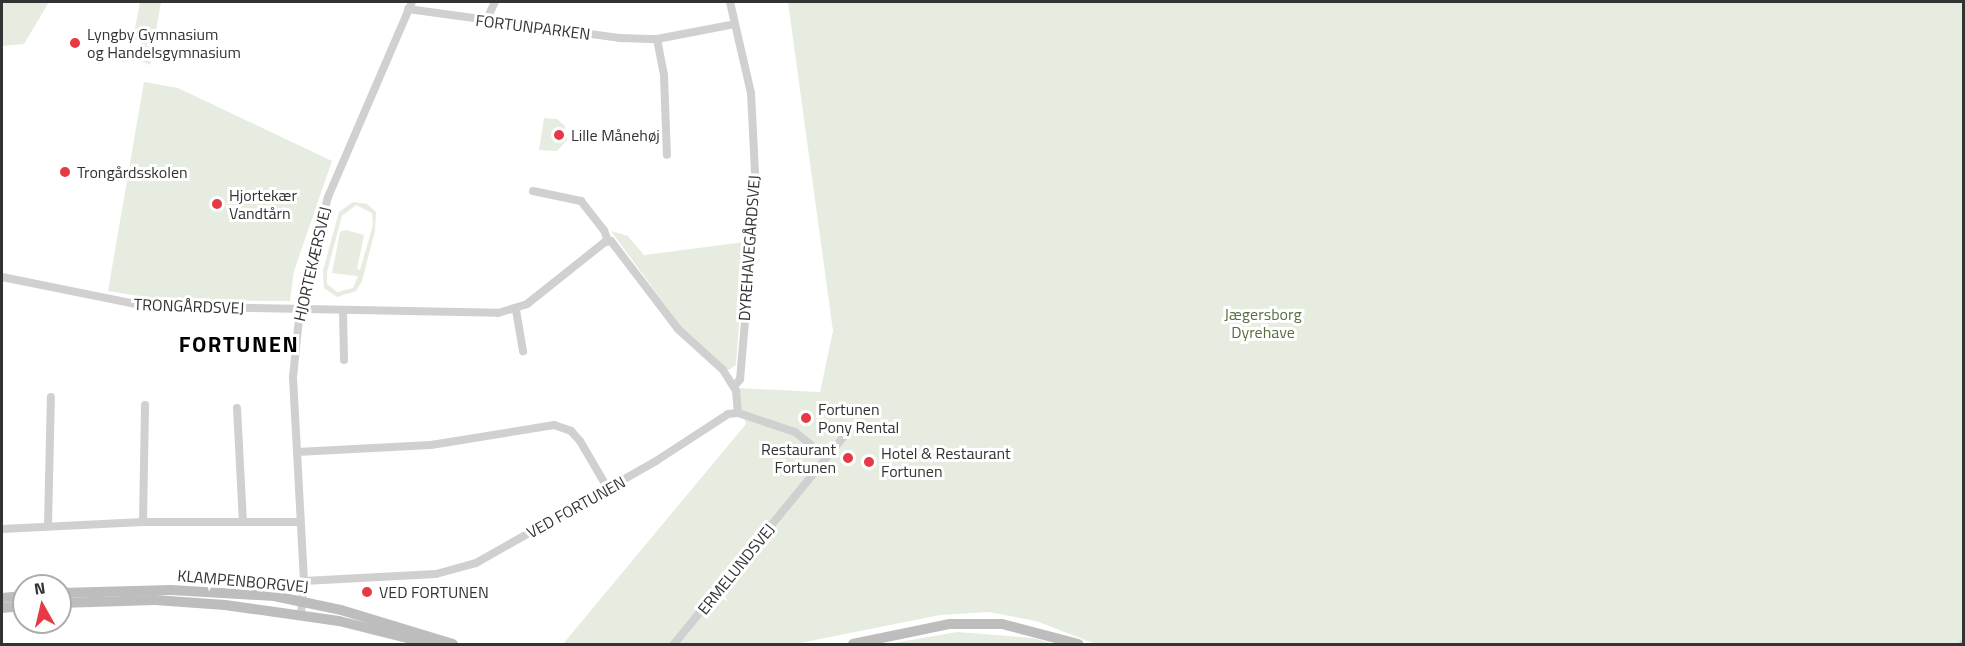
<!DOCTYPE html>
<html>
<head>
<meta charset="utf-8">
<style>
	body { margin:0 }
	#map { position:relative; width:1965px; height:646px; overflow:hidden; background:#fff; font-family:"Titillium Web",sans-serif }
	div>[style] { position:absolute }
	.green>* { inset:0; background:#e6ecdf }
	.street>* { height:8px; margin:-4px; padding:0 4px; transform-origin:4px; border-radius:4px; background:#d0d0d0 }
	.secondary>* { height:10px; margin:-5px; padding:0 5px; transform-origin:5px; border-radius:5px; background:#bdbdbd }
	.dots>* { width:16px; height:16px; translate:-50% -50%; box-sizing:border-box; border:3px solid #fff; border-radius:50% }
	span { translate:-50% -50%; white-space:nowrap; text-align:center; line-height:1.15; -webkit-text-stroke:6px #fff; paint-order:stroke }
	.street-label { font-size:16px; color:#333 }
	.poi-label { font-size:16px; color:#333 }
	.left { translate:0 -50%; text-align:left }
	.right { translate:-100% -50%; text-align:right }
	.park-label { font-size:16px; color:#56703f }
	.district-label { font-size:22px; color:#000; font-weight:700; letter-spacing:1.5px }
	.frame { position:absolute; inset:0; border:3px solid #333; pointer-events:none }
	.north { position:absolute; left:12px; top:574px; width:60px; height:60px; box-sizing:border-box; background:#fff; border:2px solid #adadad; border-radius:50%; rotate:352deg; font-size:16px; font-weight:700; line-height:24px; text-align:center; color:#333 }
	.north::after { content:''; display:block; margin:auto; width:21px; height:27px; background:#e63946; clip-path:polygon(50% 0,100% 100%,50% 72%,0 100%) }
</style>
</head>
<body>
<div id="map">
	<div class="green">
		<div style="clip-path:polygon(2px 2px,49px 2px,24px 44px,2px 46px)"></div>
		<div style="clip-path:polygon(140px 2px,161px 2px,150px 65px,140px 60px,142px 41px,133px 39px)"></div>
		<div style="clip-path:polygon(788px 2px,1963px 2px,1963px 644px,1096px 644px,1036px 621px,989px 612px,940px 615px,795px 644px,563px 644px,746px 424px,735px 388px,820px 392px,833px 331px)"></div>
		<div style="clip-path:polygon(144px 82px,178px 88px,332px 161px,294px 271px,290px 301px,164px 300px,108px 291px)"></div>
		<div style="clip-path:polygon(544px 118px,557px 119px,565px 126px,567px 140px,557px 151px,539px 150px)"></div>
		<div style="clip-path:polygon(evenodd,353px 202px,367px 204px,376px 212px,375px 231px,362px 281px,356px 291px,337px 297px,324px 288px,323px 270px,339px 212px,353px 202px,356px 205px,372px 213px,373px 225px,360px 270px,357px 269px,364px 235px,346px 230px,340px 232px,332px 273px,358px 276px,353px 288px,337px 292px,327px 284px,327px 272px,342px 216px,356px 205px)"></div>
		<div style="clip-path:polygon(611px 231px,628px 236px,644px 255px,745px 242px,736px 365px,729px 370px,687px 335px)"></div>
		<div style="clip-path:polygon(957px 632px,1033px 638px,1054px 644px,888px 644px)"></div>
	</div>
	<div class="street">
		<div style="left:730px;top:2px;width:93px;rotate:77deg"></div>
		<div style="left:751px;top:93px;width:100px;rotate:87.1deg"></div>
		<div style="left:756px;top:193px;width:187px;rotate:94.9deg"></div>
		<div style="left:740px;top:379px;width:10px;rotate:127deg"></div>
		<div style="left:408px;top:9px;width:213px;rotate:7.8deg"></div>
		<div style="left:619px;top:38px;width:38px;rotate:2deg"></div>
		<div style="left:657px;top:39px;width:79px;rotate:-10.9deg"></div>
		<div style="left:486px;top:21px;width:21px;rotate:-65deg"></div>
		<div style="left:657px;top:39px;width:37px;rotate:79deg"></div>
		<div style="left:664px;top:75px;width:80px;rotate:87.9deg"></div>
		<div style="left:533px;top:191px;width:49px;rotate:11.8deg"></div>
		<div style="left:581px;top:201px;width:37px;rotate:52deg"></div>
		<div style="left:604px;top:230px;width:12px;rotate:70deg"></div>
		<div style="left:2px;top:277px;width:147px;rotate:11.4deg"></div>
		<div style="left:146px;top:306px;width:352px;rotate:1.1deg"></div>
		<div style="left:498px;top:313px;width:30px;rotate:-17deg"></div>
		<div style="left:527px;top:304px;width:100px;rotate:-38.5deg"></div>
		<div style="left:605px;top:242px;width:6px;rotate:-9deg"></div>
		<div style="left:611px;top:241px;width:111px;rotate:52.7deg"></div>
		<div style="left:678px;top:329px;width:61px;rotate:42.3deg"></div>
		<div style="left:723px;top:370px;width:25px;rotate:58deg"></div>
		<div style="left:736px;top:391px;width:22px;rotate:85deg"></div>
		<div style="left:516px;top:310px;width:42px;rotate:80.3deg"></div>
		<div style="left:343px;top:311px;width:49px;rotate:88.8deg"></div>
		<div style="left:237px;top:408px;width:114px;rotate:87deg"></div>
		<div style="left:297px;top:452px;width:134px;rotate:-3deg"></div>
		<div style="left:431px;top:445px;width:125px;rotate:-9.2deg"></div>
		<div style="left:554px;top:425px;width:18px;rotate:19deg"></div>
		<div style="left:571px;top:431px;width:13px;rotate:48deg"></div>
		<div style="left:580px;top:441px;width:56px;rotate:59.7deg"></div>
		<div style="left:143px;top:522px;width:117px;rotate:-89deg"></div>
		<div style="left:48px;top:525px;width:128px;rotate:-88.7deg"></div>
		<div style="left:2px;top:529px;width:141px;rotate:-2.8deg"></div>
		<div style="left:143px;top:522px;width:157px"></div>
		<div style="left:304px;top:581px;width:132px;rotate:-3deg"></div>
		<div style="left:436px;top:574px;width:41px;rotate:-15.4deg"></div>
		<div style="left:476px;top:563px;width:207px;rotate:-29.5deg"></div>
		<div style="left:656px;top:461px;width:86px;rotate:-33.1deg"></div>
		<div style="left:728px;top:414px;width:10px;rotate:-6deg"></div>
		<div style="left:738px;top:413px;width:60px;rotate:18.4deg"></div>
		<div style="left:795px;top:432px;width:38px;rotate:39deg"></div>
		<div style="left:301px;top:614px;width:33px;rotate:-85deg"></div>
		<div style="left:304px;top:581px;width:204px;rotate:-93.1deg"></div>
		<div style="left:293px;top:377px;width:68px;rotate:-84.1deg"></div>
		<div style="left:300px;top:309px;width:115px;rotate:-76deg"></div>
		<div style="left:328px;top:197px;width:212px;rotate:-66.7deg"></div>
		<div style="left:674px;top:644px;width:276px;rotate:-50.7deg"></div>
		<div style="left:1963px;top:644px;width:1px"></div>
	</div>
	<div class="secondary">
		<div style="left:60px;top:593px;width:111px;rotate:-1.5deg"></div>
		<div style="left:171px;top:590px;width:103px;rotate:3.3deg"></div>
		<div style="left:274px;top:596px;width:68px;rotate:11.8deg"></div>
		<div style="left:341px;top:610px;width:117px;rotate:16.9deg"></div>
		<div style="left:2px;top:598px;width:22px;rotate:-5deg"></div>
		<div style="left:60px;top:603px;width:95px;rotate:-1.8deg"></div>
		<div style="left:155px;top:600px;width:70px;rotate:4.1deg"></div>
		<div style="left:225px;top:605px;width:115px;rotate:8deg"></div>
		<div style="left:339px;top:621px;width:95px;rotate:14deg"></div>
		<div style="left:2px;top:608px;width:22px;rotate:-5deg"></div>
		<div style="left:853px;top:644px;width:99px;rotate:-11.7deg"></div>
		<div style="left:950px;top:624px;width:52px"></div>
		<div style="left:1002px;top:624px;width:79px;rotate:14.7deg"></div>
	</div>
	<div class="dots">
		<div style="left:75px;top:43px;background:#e63946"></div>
		<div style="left:559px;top:135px;background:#e63946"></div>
		<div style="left:65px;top:172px;background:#e63946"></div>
		<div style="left:217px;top:204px;background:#e63946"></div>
		<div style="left:806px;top:418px;background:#e63946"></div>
		<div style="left:848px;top:458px;background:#e63946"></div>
		<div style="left:869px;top:462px;background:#e63946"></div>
		<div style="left:367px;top:592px;background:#e63946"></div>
	</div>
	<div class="street-label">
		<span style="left:533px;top:27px;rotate:7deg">FORTUNPARKEN</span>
		<span style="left:749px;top:248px;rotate:-86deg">DYREHAVEGÅRDSVEJ</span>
		<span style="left:312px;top:264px;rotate:-77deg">HJORTEKÆRSVEJ</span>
		<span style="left:189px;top:306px;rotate:2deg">TRONGÅRDSVEJ</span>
		<span style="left:576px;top:507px;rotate:-29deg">VED FORTUNEN</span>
		<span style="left:736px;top:569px;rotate:-51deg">ERMELUNDSVEJ</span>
		<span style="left:243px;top:581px;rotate:5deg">KLAMPENBORGVEJ</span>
	</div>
	<div class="poi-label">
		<span class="left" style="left:87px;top:43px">Lyngby Gymnasium<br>og Handelsgymnasium</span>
		<span class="left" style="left:571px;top:135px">Lille Månehøj</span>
		<span class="left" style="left:77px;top:172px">Trongårdsskolen</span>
		<span class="left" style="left:229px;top:204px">Hjortekær<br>Vandtårn</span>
		<span class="left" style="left:818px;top:418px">Fortunen<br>Pony Rental</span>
		<span class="right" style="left:836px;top:458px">Restaurant<br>Fortunen</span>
		<span class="left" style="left:881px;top:462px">Hotel &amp; Restaurant<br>Fortunen</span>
		<span class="left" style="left:379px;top:592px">VED FORTUNEN</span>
	</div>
	<div class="park-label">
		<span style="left:1263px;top:323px">Jægersborg<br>Dyrehave</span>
	</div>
	<div class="district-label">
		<span style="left:239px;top:345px">FORTUNEN</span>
	</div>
	<div class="frame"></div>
	<div class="north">N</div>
</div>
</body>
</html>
